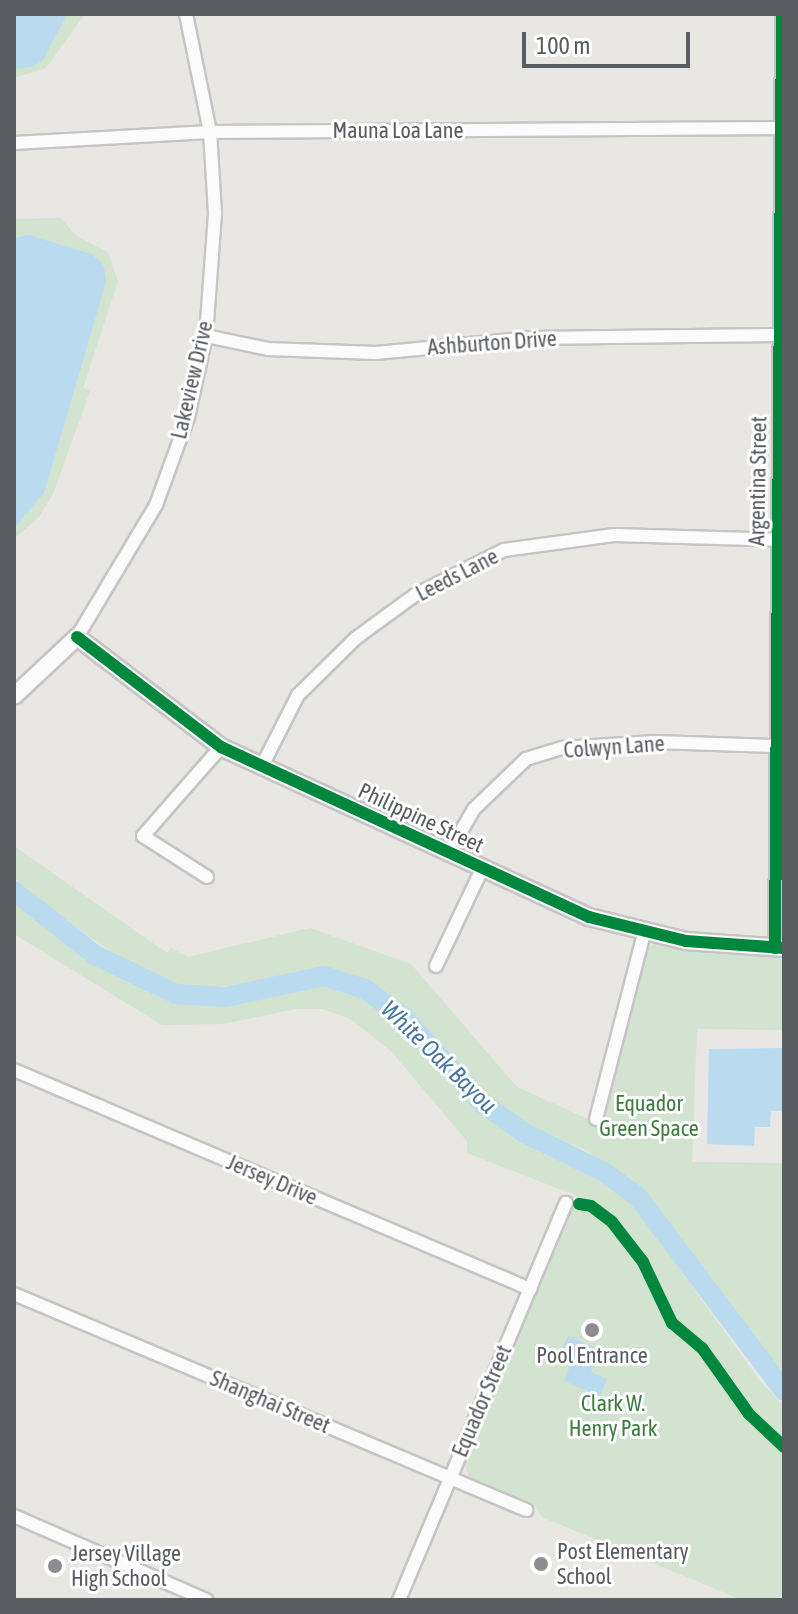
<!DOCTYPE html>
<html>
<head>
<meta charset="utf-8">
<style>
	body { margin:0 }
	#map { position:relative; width:798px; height:1614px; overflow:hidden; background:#e8e7e3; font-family:"Asap Condensed",sans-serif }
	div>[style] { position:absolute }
	.green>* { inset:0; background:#d2e3cf }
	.water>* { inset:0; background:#badaef }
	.river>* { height:20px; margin:-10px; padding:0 10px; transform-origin:10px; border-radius:10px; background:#badaef }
	.roads { filter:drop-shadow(2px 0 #c5c5c5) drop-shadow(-2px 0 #c5c5c5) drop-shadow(0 2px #c5c5c5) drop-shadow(0 -2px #c5c5c5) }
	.minor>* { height:12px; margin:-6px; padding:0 6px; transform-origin:6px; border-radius:6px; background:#fcfbfb }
	.tertiary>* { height:16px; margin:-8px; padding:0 8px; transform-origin:8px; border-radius:8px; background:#fcfbfb }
	.cycleway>* { height:12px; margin:-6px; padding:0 6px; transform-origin:6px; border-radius:6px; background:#00873e }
	.dots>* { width:22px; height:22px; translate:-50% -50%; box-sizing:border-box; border:4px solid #fff; border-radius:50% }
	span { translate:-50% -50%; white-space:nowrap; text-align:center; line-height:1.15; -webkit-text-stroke:6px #fff; paint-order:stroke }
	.street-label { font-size:22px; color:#595c60 }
	.park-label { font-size:22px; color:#3d7b3f }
	.poi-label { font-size:22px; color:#595c60 }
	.left { translate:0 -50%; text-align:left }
	.water-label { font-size:24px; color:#4876a3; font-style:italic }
	.frame { position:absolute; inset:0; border:16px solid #595c60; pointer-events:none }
	.scale { position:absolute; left:522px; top:32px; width:168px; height:36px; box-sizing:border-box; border:4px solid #595c60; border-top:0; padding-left:10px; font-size:24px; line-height:28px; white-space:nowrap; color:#595c60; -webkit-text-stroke:6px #fff; paint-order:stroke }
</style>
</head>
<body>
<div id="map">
	<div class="green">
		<div style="clip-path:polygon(14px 14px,84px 14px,84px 15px,46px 68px,14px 78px)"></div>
		<div style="clip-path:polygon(61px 218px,75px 235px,108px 252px,118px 281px,83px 388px,90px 391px,53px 494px,39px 517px,14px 539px,14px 219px)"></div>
		<div style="clip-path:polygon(14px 846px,167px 953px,171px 948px,188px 957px,310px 928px,411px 964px,517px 1087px,601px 1125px,648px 948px,656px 943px,724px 954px,784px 955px,784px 1030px,697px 1029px,692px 1162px,782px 1163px,784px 1384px,635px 1183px,585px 1150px,513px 1118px,485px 1096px,414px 1015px,331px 972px,309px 970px,252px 985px,187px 988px,138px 970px,52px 911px,14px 877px)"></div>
		<div style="clip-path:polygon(14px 902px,73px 947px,178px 1003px,242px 1002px,294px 985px,321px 984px,355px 994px,380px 1007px,493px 1120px,516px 1137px,608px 1181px,633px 1204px,760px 1381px,784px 1406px,784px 1600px,742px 1600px,542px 1517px,533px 1503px,470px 1478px,464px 1465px,577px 1196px,467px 1153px,467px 1141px,390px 1050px,350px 1019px,323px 1009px,296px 1009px,223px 1024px,162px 1025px,14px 934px)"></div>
	</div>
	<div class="water">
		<div style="clip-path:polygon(14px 14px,67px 14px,43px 60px,32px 67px,14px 69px)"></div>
		<div style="clip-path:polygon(28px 235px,92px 254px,104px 266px,106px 282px,44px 493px,14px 528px,14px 238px)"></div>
		<div style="clip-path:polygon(784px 1048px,784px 1111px,771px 1111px,770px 1127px,755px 1127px,754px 1146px,707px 1144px,709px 1049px)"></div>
		<div style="clip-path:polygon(568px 1336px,601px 1350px,591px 1372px,607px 1379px,600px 1396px,564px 1381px,574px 1355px,562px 1349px)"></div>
	</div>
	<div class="river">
		<div style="left:14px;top:891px;width:103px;rotate:38.3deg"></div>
		<div style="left:95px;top:955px;width:90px;rotate:25.7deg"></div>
		<div style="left:176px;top:994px;width:50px;rotate:3.4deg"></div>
		<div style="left:226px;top:997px;width:100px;rotate:-12.1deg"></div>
		<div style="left:324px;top:976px;width:43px;rotate:17.6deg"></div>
		<div style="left:365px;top:989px;width:47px;rotate:36.4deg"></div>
		<div style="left:403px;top:1017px;width:115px;rotate:47.5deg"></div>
		<div style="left:481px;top:1102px;width:52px;rotate:35.5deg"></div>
		<div style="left:523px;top:1132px;width:90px;rotate:26.3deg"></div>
		<div style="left:604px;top:1172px;width:42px;rotate:36.3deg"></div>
		<div style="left:638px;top:1197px;width:243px;rotate:53deg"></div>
	</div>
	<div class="roads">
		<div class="minor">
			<div style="left:14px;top:143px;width:196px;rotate:-3.2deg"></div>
			<div style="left:210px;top:132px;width:574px;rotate:-0.4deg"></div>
			<div style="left:206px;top:336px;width:63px;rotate:11.8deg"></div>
			<div style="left:268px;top:349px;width:108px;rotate:2.1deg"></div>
			<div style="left:376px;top:353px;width:157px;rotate:-5.5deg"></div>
			<div style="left:532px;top:338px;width:248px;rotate:-0.7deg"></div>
			<div style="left:77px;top:637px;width:154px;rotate:-59.1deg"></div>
			<div style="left:156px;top:505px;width:94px;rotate:-70deg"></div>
			<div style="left:188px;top:417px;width:83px;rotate:-77.5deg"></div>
			<div style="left:206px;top:336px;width:123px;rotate:-85.8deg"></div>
			<div style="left:215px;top:213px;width:81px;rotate:-93.5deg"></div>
			<div style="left:210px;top:132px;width:120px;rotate:-101.5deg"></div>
			<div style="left:262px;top:766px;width:80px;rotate:-63.1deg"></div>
			<div style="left:298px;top:695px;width:81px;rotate:-44.5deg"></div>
			<div style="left:356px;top:638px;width:73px;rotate:-36.1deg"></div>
			<div style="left:415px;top:595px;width:100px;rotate:-26.8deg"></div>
			<div style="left:504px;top:550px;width:111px;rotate:-7.8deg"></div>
			<div style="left:614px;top:535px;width:164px;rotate:1.7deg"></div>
			<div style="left:449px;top:852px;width:50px;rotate:-59.8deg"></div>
			<div style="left:474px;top:809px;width:72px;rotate:-43.9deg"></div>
			<div style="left:526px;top:759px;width:39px;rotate:-17deg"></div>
			<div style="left:563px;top:748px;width:91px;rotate:-3.8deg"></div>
			<div style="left:654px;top:742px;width:122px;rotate:1.9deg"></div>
			<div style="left:207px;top:877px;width:76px;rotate:-147.4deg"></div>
			<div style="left:143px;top:836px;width:118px;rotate:-48.8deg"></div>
			<div style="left:775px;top:948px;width:934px;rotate:-89.57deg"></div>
			<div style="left:436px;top:966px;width:107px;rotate:-64.6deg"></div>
			<div style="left:14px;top:1070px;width:561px;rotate:23deg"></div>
			<div style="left:596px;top:1119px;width:192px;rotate:-75.5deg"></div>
			<div style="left:14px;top:1294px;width:556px;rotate:22.87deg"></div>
			<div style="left:14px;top:1516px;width:210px;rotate:23.6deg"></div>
			<div style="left:399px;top:1600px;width:431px;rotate:-67.2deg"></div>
		</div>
		<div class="tertiary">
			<div style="left:14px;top:696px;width:86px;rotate:-43.1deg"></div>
			<div style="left:77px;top:637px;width:181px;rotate:37.4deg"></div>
			<div style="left:221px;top:747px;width:405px;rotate:24.8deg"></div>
			<div style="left:589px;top:917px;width:100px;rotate:13.9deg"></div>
			<div style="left:686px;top:941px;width:98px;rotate:4.1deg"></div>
		</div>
	</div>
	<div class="cycleway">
		<div style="left:77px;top:637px;width:181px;rotate:37.4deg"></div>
		<div style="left:221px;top:747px;width:405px;rotate:24.8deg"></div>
		<div style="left:589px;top:917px;width:100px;rotate:13.9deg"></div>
		<div style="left:686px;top:941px;width:98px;rotate:4.1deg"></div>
		<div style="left:775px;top:948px;width:934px;rotate:-89.57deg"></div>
		<div style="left:579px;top:1204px;width:12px;rotate:9deg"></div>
		<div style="left:591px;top:1206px;width:26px;rotate:37deg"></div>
		<div style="left:612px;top:1222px;width:51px;rotate:52.2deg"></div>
		<div style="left:643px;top:1262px;width:68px;rotate:64.6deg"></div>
		<div style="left:672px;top:1323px;width:39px;rotate:40deg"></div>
		<div style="left:702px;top:1348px;width:81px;rotate:54.5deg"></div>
		<div style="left:749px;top:1414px;width:48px;rotate:43.3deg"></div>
	</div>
	<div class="dots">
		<div style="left:592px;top:1330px;background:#8b8d8e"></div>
		<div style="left:541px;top:1564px;background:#8b8d8e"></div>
		<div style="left:55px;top:1566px;background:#8b8d8e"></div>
	</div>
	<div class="street-label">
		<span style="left:398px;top:131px">Mauna Loa Lane</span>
		<span style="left:492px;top:343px;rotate:-4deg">Ashburton Drive</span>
		<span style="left:192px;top:380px;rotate:-77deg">Lakeview Drive</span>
		<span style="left:758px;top:481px;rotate:-89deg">Argentina Street</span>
		<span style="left:457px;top:575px;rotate:-27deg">Leeds Lane</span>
		<span style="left:614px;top:747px;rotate:-4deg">Colwyn Lane</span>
		<span style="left:421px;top:818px;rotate:25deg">Philippine Street</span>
		<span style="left:272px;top:1180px;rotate:23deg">Jersey Drive</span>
		<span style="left:482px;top:1401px;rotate:-67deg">Equador Street</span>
		<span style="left:270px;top:1402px;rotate:23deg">Shanghai Street</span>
	</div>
	<div class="park-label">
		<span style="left:649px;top:1116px">Equador<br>Green Space</span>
		<span style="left:613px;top:1416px">Clark W.<br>Henry Park</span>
	</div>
	<div class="poi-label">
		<span style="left:592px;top:1356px">Pool Entrance</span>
		<span class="left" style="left:557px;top:1564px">Post Elementary<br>School</span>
		<span class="left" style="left:71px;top:1566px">Jersey Village<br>High School</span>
	</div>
	<div class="water-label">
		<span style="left:439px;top:1057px;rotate:44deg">White Oak Bayou</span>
	</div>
	<div class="frame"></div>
	<div class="scale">100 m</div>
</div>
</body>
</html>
